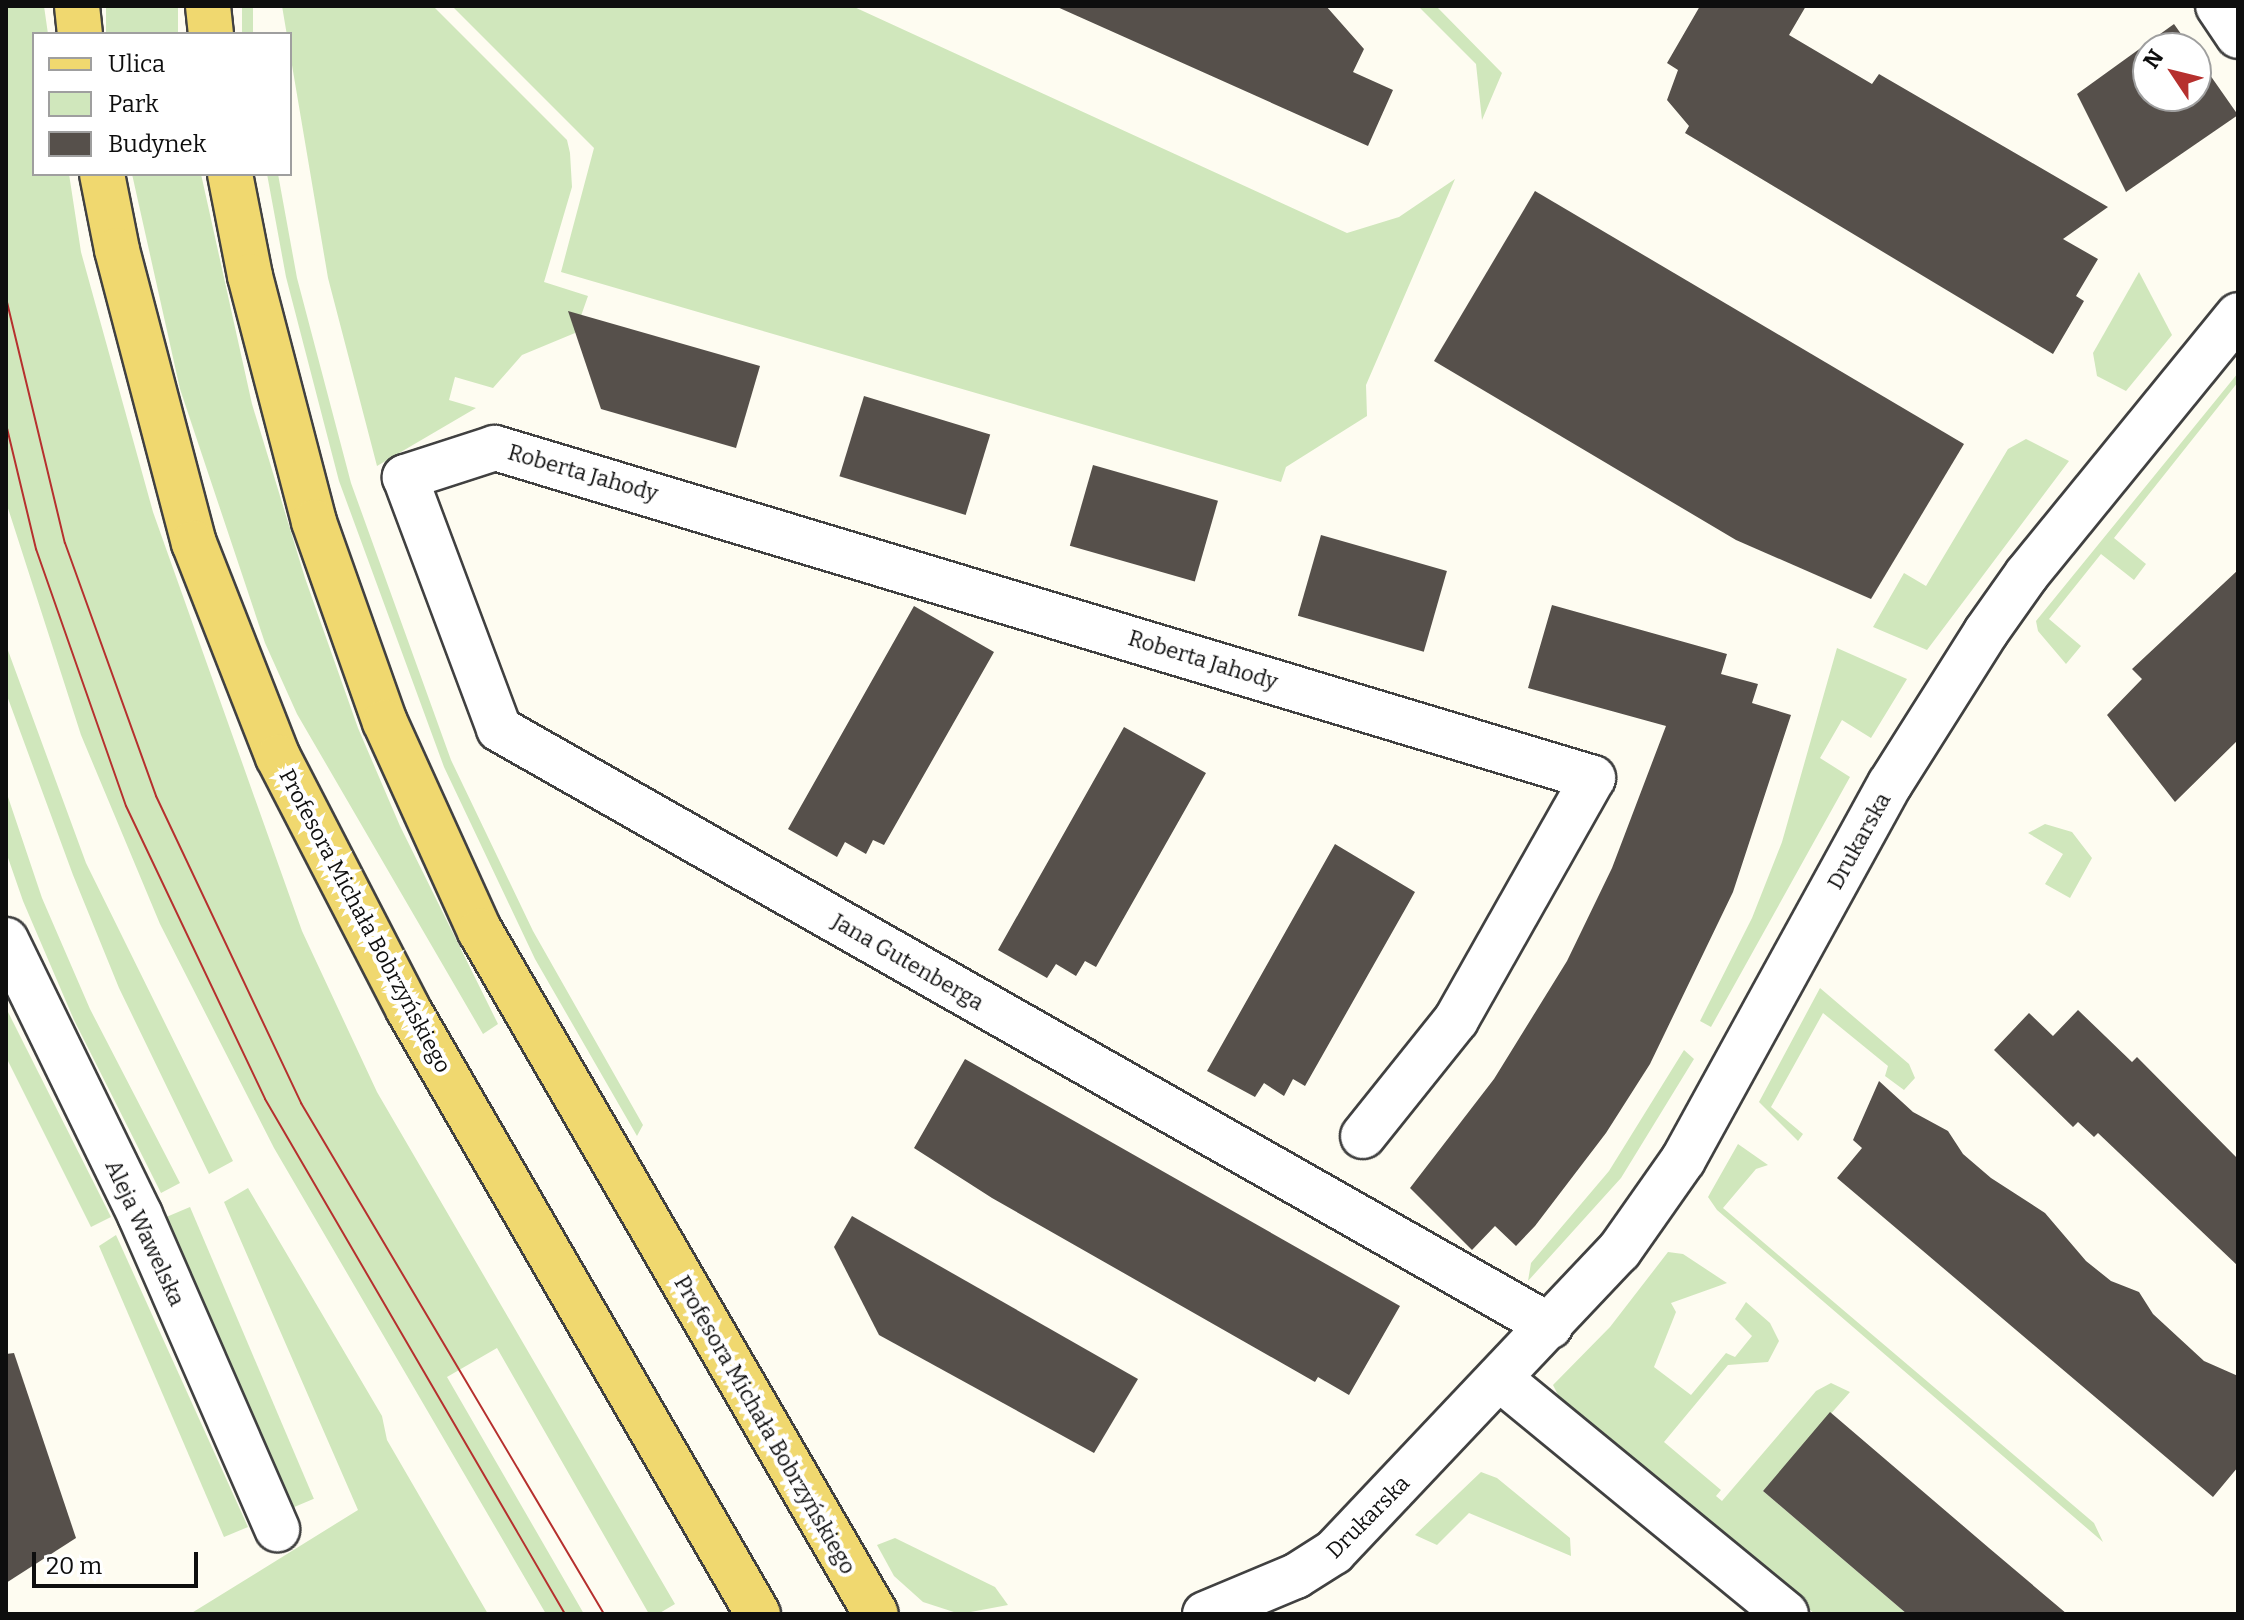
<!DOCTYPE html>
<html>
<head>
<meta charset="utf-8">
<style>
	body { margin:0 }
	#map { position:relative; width:2244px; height:1620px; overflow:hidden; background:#fefcf1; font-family:Bitter,serif }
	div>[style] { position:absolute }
	.green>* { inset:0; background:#d0e7bc; transform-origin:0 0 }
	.building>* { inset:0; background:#56504b; transform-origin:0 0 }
	.roads { filter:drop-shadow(2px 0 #414141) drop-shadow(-2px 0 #414141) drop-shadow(0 2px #414141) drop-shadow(0 -2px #414141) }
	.minor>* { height:44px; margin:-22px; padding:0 22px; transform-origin:22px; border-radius:22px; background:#fff }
	.major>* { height:44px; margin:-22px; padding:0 22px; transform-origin:22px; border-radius:22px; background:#f0d86f }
	.tram>* { height:2px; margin:-1px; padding:0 1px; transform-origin:1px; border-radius:1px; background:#b6302e }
	span { translate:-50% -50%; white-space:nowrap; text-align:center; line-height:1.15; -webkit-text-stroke:8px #fff; paint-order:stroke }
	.street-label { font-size:22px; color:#0e0e0e }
	.frame { position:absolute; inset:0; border:8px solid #0e0e0e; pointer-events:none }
	.legend { position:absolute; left:32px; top:32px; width:260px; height:144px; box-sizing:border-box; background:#fff; border:2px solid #9f9f9f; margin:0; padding:10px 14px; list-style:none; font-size:24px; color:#0e0e0e }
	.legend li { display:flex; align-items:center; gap:16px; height:40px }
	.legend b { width:40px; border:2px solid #9f9f9f }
	.north { position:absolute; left:2132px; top:32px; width:80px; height:80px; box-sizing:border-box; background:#fff; border:2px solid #9f9f9f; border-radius:50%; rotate:305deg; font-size:22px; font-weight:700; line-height:32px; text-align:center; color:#0e0e0e }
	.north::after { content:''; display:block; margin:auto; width:28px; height:36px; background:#b6302e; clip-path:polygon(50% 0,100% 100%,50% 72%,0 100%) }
	.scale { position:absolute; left:32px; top:1552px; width:166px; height:36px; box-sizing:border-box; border:4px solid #0e0e0e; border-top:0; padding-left:10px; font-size:24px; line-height:28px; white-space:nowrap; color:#0e0e0e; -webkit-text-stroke:6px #fff; paint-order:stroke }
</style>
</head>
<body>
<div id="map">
	<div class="green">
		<div style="clip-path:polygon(6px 6px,44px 6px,48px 34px,34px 34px,34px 174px,69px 174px,81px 252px,153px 512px,302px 931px,377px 1092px,675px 1604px,658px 1614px,649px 1614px,497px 1348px,447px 1377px,584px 1614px,546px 1614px,274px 1148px,160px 924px,81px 735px,6px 502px)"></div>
		<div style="left:106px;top:6px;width:72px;height:28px"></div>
		<div style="left:242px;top:6px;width:11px;height:28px"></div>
		<div style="clip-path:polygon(282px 6px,433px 6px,567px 140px,570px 153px,572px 187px,544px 282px,588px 296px,575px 333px,522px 355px,493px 388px,455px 377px,449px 400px,476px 408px,377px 466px,328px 278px)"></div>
		<div style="clip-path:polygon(452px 6px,852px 6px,1347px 233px,1399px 217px,1455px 179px,1366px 385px,1367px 416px,1286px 467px,1281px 482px,561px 272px,594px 148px)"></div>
		<div style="clip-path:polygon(1418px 6px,1436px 6px,1502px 73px,1482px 120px,1476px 64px)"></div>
		<div style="clip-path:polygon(132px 174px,201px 174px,252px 404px,305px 578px,358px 728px,400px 826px,498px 1024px,483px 1034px,297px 714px,265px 643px,180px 389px)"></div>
		<div style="clip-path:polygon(267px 174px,278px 174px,297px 278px,351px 483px,451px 760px,533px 931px,643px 1125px,637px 1136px,535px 959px,444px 767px,339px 481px,286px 277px)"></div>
		<div style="clip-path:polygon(2139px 272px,2172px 335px,2126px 391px,2097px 376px,2093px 353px)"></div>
		<div style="clip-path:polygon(2238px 373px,2238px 382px,2114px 538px,2146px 564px,2134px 580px,2101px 554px,2049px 619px,2081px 646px,2066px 664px,2038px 631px,2036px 621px)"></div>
		<div style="clip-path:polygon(2026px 439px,2069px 461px,1927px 650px,1873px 627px,1904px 573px,1926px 586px,2008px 449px)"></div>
		<div style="clip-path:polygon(6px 645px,86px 863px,233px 1161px,209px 1174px,119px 988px,73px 875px,6px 693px)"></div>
		<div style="clip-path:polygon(1837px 648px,1907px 679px,1871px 738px,1842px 720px,1820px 758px,1850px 777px,1711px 1027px,1700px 1021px,1752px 918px,1782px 842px)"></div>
		<div style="clip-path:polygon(6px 791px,42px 898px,90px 1009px,180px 1183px,161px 1193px,74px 1020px,23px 901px,6px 852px)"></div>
		<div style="clip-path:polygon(2045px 824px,2072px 832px,2092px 858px,2070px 898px,2045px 884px,2063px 854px,2028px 833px)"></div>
		<div style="clip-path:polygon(1820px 988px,1909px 1064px,1915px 1078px,1904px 1090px,1885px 1076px,1888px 1066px,1823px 1013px,1771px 1107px,1803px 1134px,1798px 1141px,1759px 1102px)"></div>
		<div style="clip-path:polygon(6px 1008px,111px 1217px,91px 1227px,6px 1057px)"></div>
		<div style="clip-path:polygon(1684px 1050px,1694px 1059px,1621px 1178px,1528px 1281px,1531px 1263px,1609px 1171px)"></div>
		<div style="clip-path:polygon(1738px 1144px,1768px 1165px,1756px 1169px,1723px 1208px,2094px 1523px,2103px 1542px,1717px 1210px,1708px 1197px)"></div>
		<div style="clip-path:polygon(248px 1188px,382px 1416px,387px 1440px,488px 1614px,190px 1614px,358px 1510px,224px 1202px)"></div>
		<div style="left:190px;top:1207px;width:317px;height:27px;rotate:67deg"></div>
		<div style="clip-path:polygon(116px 1235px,248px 1527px,224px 1537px,99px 1246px)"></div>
		<div style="clip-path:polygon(1668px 1252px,1683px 1254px,1727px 1283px,1671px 1303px,1676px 1312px,1654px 1367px,1691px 1395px,1726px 1353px,1735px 1357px,1752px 1336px,1735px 1319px,1746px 1302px,1770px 1323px,1779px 1341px,1768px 1362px,1728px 1365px,1664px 1442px,1721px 1490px,1716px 1496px,1722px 1501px,1816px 1391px,1831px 1383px,1850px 1392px,1763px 1491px,1907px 1614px,1815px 1614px,1567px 1413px,1553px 1385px,1610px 1327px)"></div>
		<div style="clip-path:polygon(1481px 1472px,1497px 1478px,1570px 1538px,1571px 1556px,1469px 1513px,1437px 1545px,1415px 1535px)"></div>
		<div style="clip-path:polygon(895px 1538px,995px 1587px,1008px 1605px,960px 1614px,923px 1602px,894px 1576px,877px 1545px)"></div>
	</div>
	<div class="building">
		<div style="clip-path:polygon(1055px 6px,1326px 6px,1364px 49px,1353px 72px,1393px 90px,1368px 146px)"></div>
		<div style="clip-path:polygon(1700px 6px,1806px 6px,1789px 35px,1872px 84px,1879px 74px,2108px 207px,2063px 239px,2098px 259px,2076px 296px,2084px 301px,2053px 354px,1685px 133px,1689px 126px,1667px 100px,1678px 70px,1667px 63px)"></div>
		<div style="clip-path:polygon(2174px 24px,2191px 48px,2148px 48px,2148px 96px,2196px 96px,2196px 55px,2238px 115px,2126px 192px,2077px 94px)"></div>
		<div style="clip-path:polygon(1535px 191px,1964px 444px,1871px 599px,1736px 540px,1434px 361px)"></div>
		<div style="clip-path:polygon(568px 311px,760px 366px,736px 448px,601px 409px)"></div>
		<div style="left:864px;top:396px;width:132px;height:84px;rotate:17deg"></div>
		<div style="left:1093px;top:465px;width:130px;height:84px;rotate:16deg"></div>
		<div style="left:1321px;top:535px;width:131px;height:84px;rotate:16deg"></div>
		<div style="clip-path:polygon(2238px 570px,2238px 740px,2175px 802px,2107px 715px,2142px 679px,2132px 669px)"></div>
		<div style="clip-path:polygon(1552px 605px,1727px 654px,1721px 674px,1758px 684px,1752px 703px,1791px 715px,1733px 892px,1650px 1064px,1606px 1133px,1535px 1226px,1516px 1246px,1495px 1226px,1472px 1250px,1410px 1188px,1494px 1079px,1567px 961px,1612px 868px,1666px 726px,1528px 688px)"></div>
		<div style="clip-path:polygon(914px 606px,994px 652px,884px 845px,873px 840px,866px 854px,845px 842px,837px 857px,788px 829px)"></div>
		<div style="clip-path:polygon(1124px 727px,1206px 773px,1096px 967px,1085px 961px,1076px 976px,1056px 964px,1047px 978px,998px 950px)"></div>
		<div style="clip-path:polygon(1335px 844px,1415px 892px,1305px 1086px,1293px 1079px,1284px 1096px,1264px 1083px,1255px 1097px,1207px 1071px)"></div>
		<div style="clip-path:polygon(2078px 1010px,2132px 1062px,2137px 1057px,2238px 1159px,2238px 1266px,2098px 1133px,2094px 1137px,2078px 1122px,2073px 1127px,1994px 1050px,2029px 1013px,2053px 1036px)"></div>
		<div style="clip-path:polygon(965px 1059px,1400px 1306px,1349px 1395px,1318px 1377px,1315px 1382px,992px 1198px,914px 1148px)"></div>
		<div style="clip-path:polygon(1879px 1081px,1913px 1112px,1948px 1131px,1963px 1154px,1991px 1178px,2045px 1213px,2086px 1261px,2111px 1281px,2139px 1292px,2153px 1314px,2204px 1361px,2238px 1376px,2238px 1467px,2213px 1497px,1837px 1178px,1862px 1148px,1853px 1140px)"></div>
		<div style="clip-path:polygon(852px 1216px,1138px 1379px,1094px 1453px,879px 1335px,834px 1247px)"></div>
		<div style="clip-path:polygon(14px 1353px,76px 1538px,6px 1583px,6px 1354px)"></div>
		<div style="clip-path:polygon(1830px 1412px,1989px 1548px,2067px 1614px,1907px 1614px,1763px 1491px)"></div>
	</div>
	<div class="roads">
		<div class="minor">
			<div style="left:2218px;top:6px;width:36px;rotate:56deg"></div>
			<div style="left:6px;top:940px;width:306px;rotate:64deg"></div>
			<div style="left:140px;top:1215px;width:343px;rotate:66.4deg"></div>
			<div style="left:1363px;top:1136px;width:149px;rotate:-51.3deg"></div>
			<div style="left:1456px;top:1020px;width:278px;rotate:-60.5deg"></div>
			<div style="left:1593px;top:778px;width:1147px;rotate:-163.27deg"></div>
			<div style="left:495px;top:448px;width:95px;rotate:162.1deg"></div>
			<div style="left:405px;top:477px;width:269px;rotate:69.5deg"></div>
			<div style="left:499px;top:729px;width:1209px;rotate:29.6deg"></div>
			<div style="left:1500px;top:1379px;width:370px;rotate:39.4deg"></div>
			<div style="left:1205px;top:1614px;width:99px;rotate:-22.7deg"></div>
			<div style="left:1296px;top:1576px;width:45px;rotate:-32.3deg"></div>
			<div style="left:1334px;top:1552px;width:415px;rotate:-46.6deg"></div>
			<div style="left:1619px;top:1251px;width:111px;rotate:-54.9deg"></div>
			<div style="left:1683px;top:1160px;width:429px;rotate:-61.2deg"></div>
			<div style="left:1890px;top:784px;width:180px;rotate:-57.7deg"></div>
			<div style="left:1986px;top:632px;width:71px;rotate:-54.7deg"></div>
			<div style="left:2027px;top:574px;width:334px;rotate:-50.8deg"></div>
		</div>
		<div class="major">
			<div style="left:77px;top:6px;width:28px;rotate:84deg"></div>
			<div style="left:208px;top:6px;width:28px;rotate:84deg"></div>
			<div style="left:102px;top:174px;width:77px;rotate:78.8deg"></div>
			<div style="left:117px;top:250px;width:303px;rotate:75.3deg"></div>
			<div style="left:194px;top:543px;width:230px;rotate:68.6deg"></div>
			<div style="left:278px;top:757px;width:284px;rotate:62.7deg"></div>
			<div style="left:408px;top:1009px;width:699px;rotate:59.95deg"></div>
			<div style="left:230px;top:174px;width:104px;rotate:78.9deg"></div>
			<div style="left:250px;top:276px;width:254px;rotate:75.4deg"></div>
			<div style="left:314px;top:522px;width:212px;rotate:70.5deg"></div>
			<div style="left:385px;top:722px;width:230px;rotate:65.6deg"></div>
			<div style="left:480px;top:931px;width:789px;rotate:59.9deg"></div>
		</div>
	</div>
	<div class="tram">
		<div style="left:6px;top:298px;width:252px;rotate:76.5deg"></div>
		<div style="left:65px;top:543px;width:269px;rotate:70.2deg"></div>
		<div style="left:156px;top:796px;width:340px;rotate:64.7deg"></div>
		<div style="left:301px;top:1103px;width:594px;rotate:59.33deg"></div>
		<div style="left:6px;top:424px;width:129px;rotate:76.5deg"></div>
		<div style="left:36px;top:549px;width:272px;rotate:70.7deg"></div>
		<div style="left:126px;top:806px;width:324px;rotate:64.6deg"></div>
		<div style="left:265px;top:1099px;width:596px;rotate:59.78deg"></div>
	</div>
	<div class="street-label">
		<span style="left:583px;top:473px;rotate:16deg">Roberta Jahody</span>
		<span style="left:1203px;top:660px;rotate:17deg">Roberta Jahody</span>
		<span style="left:1859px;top:841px;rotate:-61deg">Drukarska</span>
		<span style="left:365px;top:921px;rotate:62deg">Profesora Michała Bobrzyńskiego</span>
		<span style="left:908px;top:962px;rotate:30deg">Jana Gutenberga</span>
		<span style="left:145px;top:1233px;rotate:65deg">Aleja Wawelska</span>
		<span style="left:765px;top:1425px;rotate:60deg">Profesora Michała Bobrzyńskiego</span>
		<span style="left:1368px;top:1517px;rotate:-45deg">Drukarska</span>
	</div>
	<div class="frame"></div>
	<ul class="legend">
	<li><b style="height:10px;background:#f0d86f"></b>Ulica</li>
	<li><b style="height:22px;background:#d0e7bc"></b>Park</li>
	<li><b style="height:22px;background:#56504b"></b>Budynek</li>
	</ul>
	<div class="north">N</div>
	<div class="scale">20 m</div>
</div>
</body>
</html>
